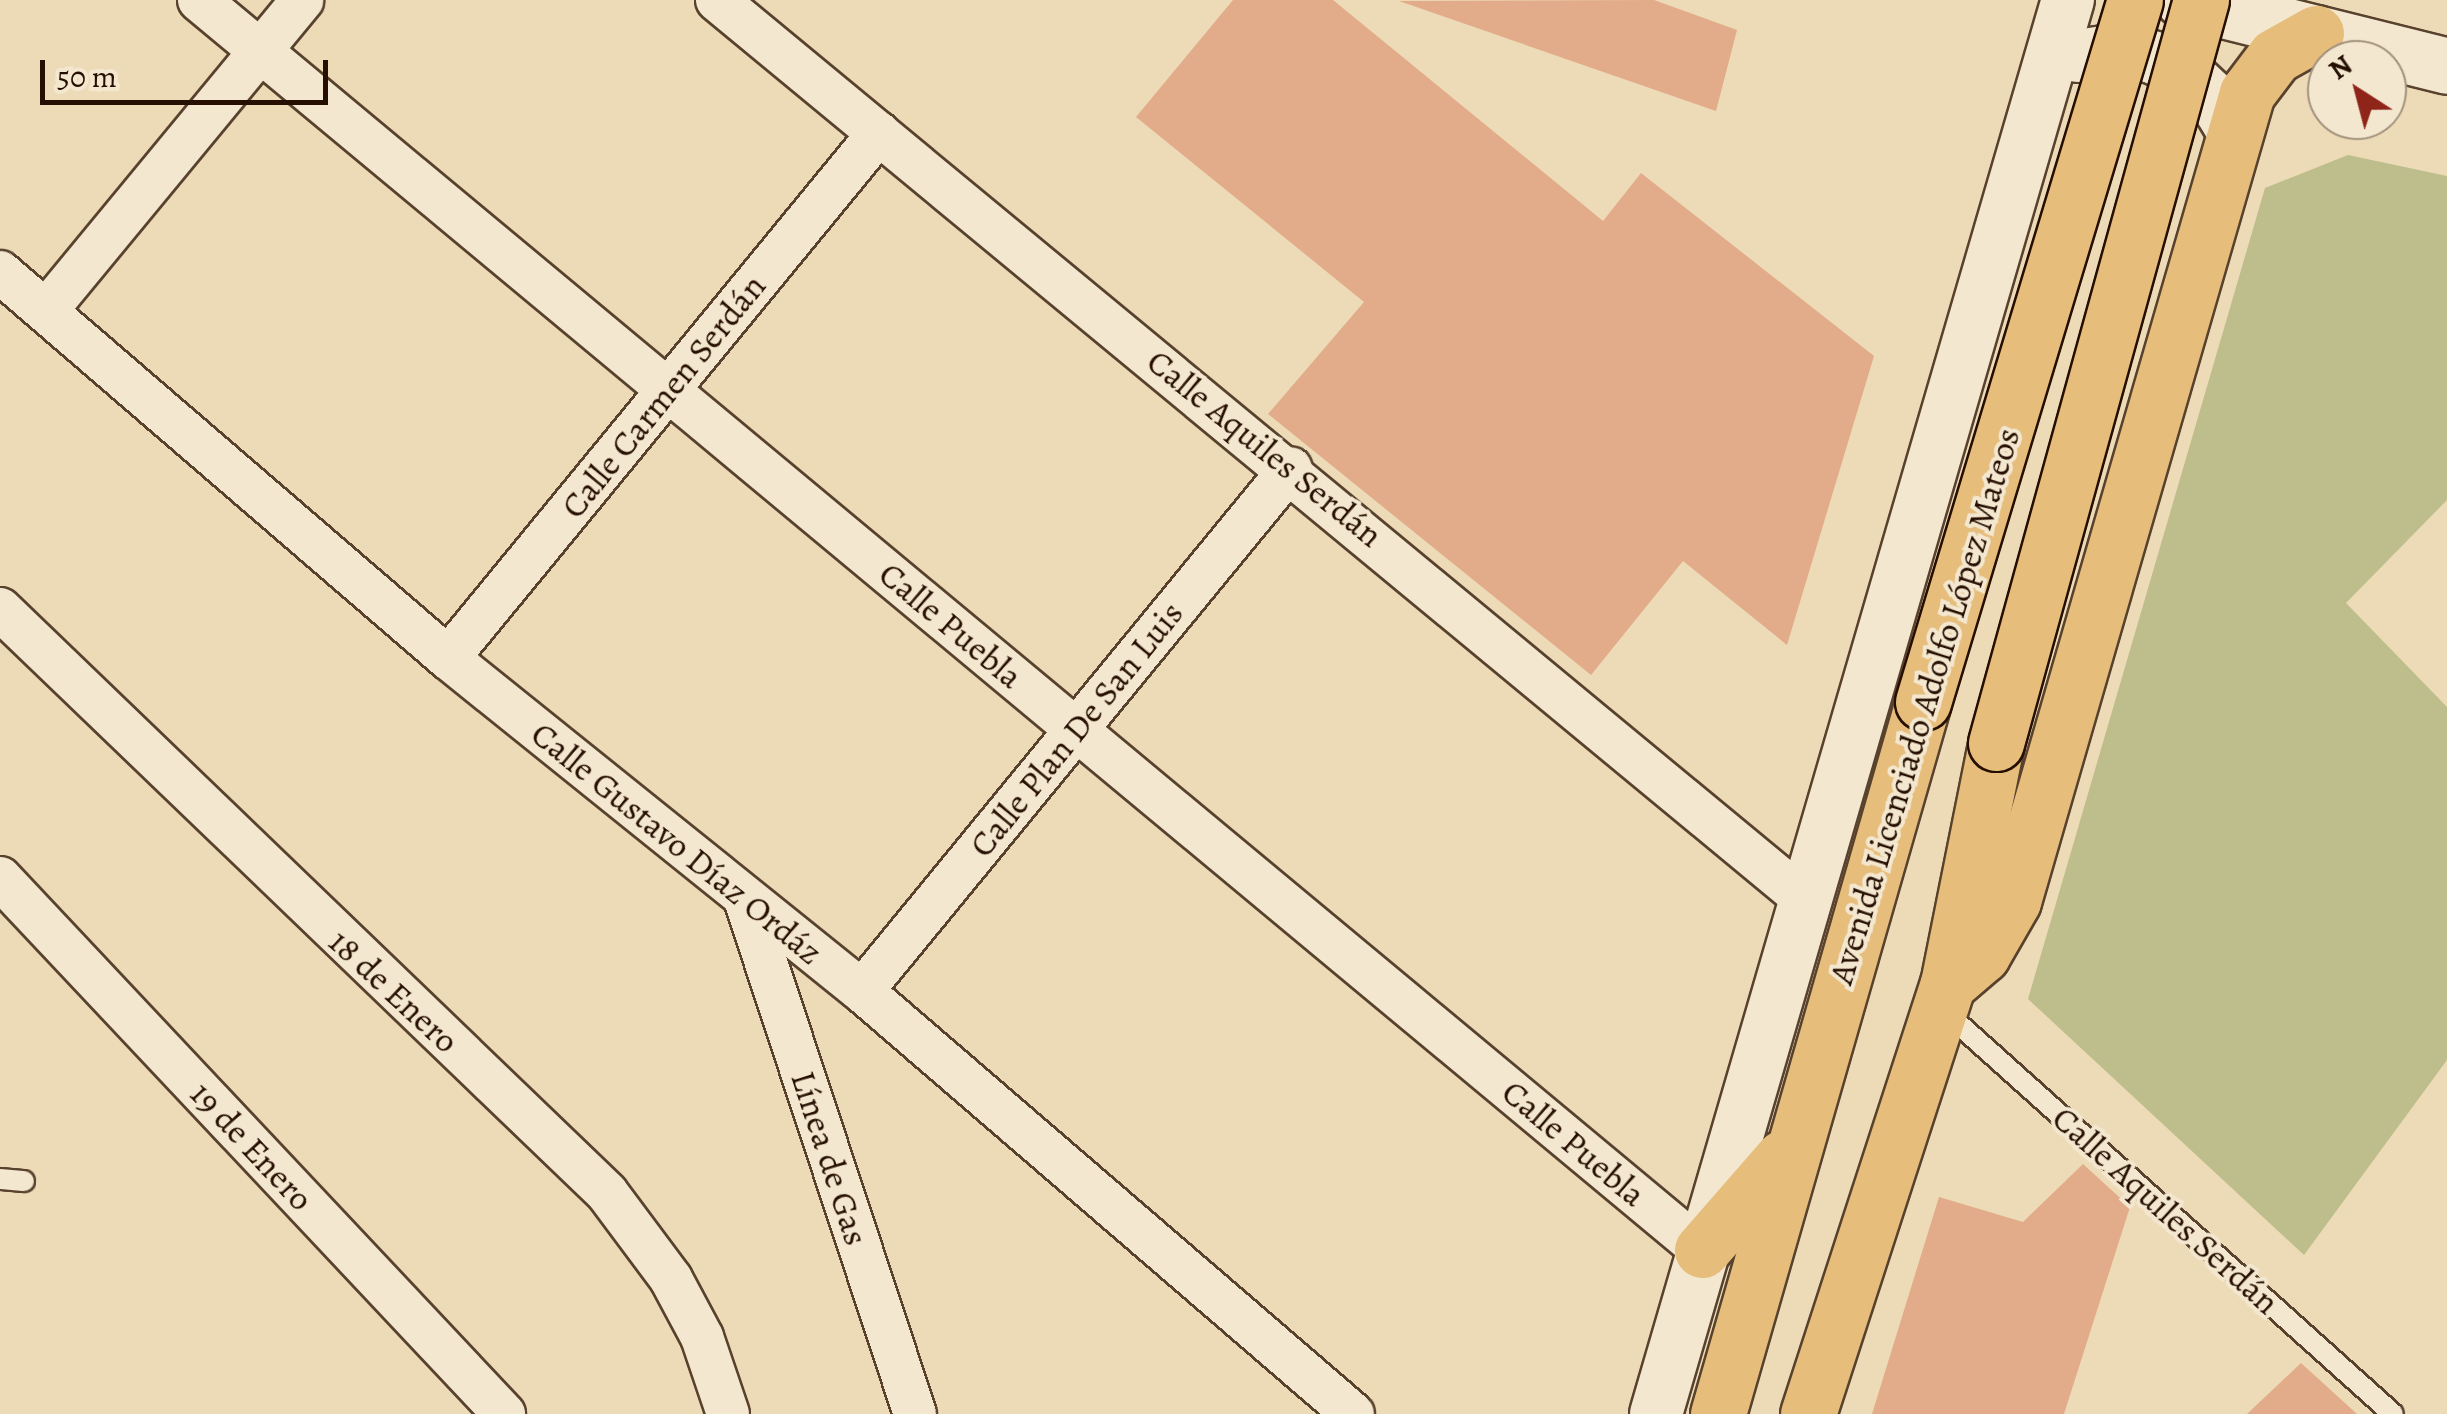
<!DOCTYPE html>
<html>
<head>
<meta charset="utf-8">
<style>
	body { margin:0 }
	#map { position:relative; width:2447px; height:1414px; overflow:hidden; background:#eddab6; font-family:Alegreya,serif }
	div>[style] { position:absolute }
	.green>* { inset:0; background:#bdbe8b }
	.building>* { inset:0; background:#e2ac8a }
	.roads { filter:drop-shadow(2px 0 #58422e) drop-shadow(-2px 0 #58422e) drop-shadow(0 2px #58422e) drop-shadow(0 -2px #58422e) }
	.service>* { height:20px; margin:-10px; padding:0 10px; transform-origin:10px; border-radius:10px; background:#f3e7d0 }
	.minor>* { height:42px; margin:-21px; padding:0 21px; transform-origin:21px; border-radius:21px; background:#f3e7d0 }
	.tertiary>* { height:52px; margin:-26px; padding:0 26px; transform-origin:26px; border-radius:26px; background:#f3e7d0 }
	.secondary>* { height:55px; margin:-27.5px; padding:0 27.5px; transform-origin:27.5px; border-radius:27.5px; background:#f3e7d0 }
	.primary>* { height:55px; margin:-27.5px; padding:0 27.5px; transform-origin:27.5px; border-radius:27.5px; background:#e6bd7b }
	.bridges { filter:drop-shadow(2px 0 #260f00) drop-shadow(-2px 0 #260f00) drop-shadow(0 2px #260f00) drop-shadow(0 -2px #260f00) }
	.primary-bridge>* { height:55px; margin:-27.5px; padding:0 27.5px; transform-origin:27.5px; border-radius:27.5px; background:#e6bd7b }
	span { translate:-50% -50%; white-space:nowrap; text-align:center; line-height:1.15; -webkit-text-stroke:8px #f3e7d0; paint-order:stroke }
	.street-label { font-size:35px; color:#260f00 }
	.north { position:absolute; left:2307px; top:40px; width:100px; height:100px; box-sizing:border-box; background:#f3e7d0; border:2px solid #a1917d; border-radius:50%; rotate:324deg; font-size:28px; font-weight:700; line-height:40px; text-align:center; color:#260f00 }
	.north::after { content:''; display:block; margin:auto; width:35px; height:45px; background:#8f2418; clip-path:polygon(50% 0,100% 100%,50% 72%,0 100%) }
	.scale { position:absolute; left:40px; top:60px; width:288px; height:45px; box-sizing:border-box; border:5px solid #260f00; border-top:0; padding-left:12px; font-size:30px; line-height:35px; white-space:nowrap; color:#260f00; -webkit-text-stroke:8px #f3e7d0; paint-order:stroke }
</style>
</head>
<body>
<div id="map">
	<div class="green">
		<div style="clip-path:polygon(2348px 155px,2447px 176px,2447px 500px,2346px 603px,2447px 707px,2447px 1060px,2304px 1255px,2028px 999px,2265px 188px)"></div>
	</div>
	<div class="building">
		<div style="clip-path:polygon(1233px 0,1333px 0,1603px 221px,1641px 173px,1874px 356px,1787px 645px,1683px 561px,1591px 675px,1268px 414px,1364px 302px,1136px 117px)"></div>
		<div style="clip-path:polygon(1654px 0,1737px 30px,1716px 111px,1399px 1px)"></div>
		<div style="clip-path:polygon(2083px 1164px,2130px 1207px,2064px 1414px,1872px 1414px,1939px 1197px,2023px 1222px)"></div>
		<div style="clip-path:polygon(2301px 1363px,2357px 1414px,2247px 1414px)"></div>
	</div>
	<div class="roads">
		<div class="service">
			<div style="left:1944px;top:1011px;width:603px;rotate:41.91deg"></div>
			<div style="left:0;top:1179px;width:24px;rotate:5deg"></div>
		</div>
		<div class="minor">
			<div style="left:199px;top:0;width:1955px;rotate:39.75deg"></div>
			<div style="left:717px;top:0;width:1416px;rotate:39.58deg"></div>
			<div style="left:0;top:272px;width:591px;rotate:40.75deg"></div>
			<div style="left:448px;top:658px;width:531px;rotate:38.81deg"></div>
			<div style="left:862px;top:991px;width:648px;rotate:40.75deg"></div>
			<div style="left:46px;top:311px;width:403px;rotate:-50.5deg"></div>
			<div style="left:0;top:609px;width:842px;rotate:43.89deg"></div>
			<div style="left:607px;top:1193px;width:107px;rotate:53.3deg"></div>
			<div style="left:671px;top:1279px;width:66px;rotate:61.9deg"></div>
			<div style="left:702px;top:1337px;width:81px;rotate:71.3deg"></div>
			<div style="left:448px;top:658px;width:679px;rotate:-50.62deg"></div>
			<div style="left:0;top:878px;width:736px;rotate:46.76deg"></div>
			<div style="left:746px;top:902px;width:539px;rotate:71.73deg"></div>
			<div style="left:862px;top:991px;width:676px;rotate:-50.64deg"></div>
		</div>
		<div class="tertiary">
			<div style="left:2078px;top:56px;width:38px;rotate:-9deg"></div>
			<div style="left:2116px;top:50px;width:37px;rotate:11deg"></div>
			<div style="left:2152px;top:57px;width:38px;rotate:25deg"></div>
			<div style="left:2186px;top:73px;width:38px;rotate:43deg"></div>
			<div style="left:2214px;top:99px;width:37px;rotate:59deg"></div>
			<div style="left:1656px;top:1414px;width:1473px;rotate:-73.76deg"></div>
		</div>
		<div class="secondary">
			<div style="left:2183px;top:0;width:272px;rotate:14deg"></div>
		</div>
		<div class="primary">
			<div style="left:1948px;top:984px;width:45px;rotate:-40.5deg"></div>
			<div style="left:1982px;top:955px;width:62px;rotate:-60.1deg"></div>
			<div style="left:2013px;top:901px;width:841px;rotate:-73.85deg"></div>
			<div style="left:2247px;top:93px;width:46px;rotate:-52.9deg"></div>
			<div style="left:2275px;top:56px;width:47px;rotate:-29.3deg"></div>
			<div style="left:1702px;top:1250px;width:123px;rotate:-48.9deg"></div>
			<div style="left:1718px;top:1414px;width:741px;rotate:-73.94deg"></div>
			<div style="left:1808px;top:1414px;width:452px;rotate:-72deg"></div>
			<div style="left:1948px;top:984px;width:246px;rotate:-78.7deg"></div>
		</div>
	</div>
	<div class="bridges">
		<div class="primary-bridge">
			<div style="left:1923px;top:702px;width:733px;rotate:-73.2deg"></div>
			<div style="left:1996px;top:743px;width:771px;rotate:-74.58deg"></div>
		</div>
	</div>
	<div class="street-label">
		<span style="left:663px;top:396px;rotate:-51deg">Calle Carmen Serdán</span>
		<span style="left:1265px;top:448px;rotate:39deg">Calle Aquiles Serdán</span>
		<span style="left:951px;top:625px;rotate:40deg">Calle Puebla</span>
		<span style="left:1924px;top:706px;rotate:-73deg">Avenida Licenciado Adolfo López Mateos</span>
		<span style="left:1076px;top:729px;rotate:-51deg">Calle Plan De San Luis</span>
		<span style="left:677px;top:843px;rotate:39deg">Calle Gustavo Díaz Ordáz</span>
		<span style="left:394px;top:991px;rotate:43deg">18 de Enero</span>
		<span style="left:1574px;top:1143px;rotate:40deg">Calle Puebla</span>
		<span style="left:252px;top:1146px;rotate:47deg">19 de Enero</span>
		<span style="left:830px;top:1158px;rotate:72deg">Línea de Gas</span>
		<span style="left:2166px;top:1210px;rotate:42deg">Calle Aquiles Serdán</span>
	</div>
	<div class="north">N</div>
	<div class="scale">50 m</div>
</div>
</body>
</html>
